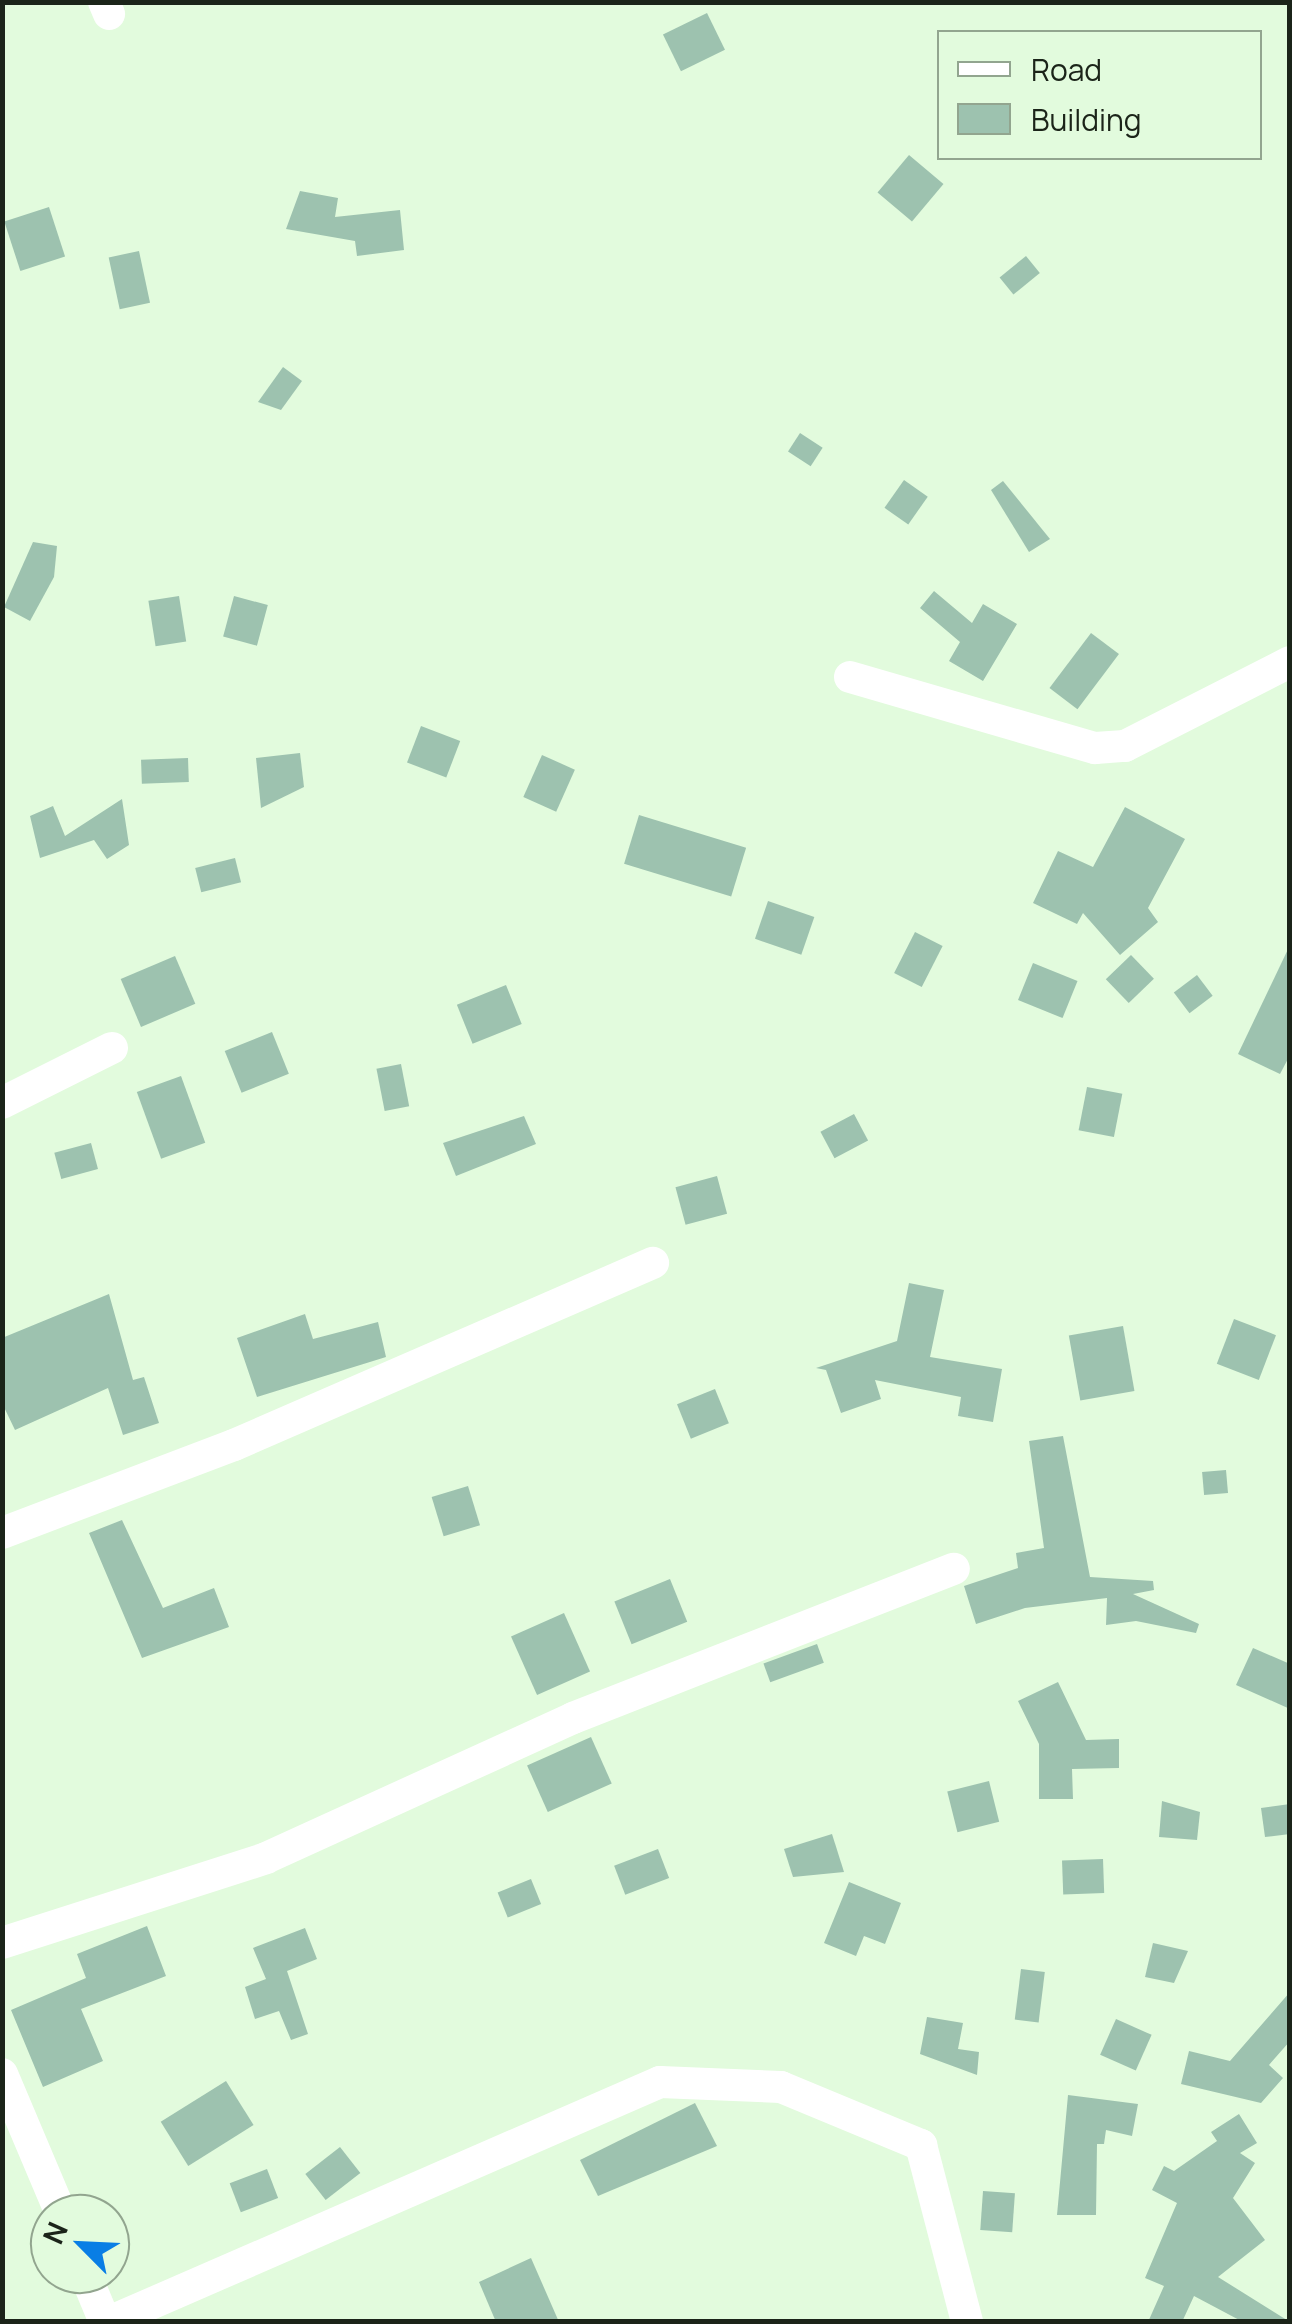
<!DOCTYPE html>
<html>
<head>
<meta charset="utf-8">
<style>
	body { margin:0 }
	#map { position:relative; width:1292px; height:2324px; overflow:hidden; background:#e2fbdd; font-family:Manrope,sans-serif }
	div>[style] { position:absolute }
	.building>* { inset:0; background:#9dc2af; transform-origin:0 0 }
	.minor>* { height:32px; margin:-16px; padding:0 16px; transform-origin:16px; border-radius:16px; background:#fff }
	span { translate:-50% -50%; white-space:nowrap; text-align:center; line-height:1.15; -webkit-text-stroke:9px #e2fbdd; paint-order:stroke }
	.frame { position:absolute; inset:0; border:5px solid #1b2419; pointer-events:none }
	.legend { position:absolute; left:937px; top:30px; width:325px; height:130px; box-sizing:border-box; background:#e2fbdd; border:2px solid #92a58f; margin:0; padding:12px 18px; list-style:none; font-size:30px; color:#1b2419 }
	.legend li { display:flex; align-items:center; gap:20px; height:50px }
	.legend b { width:50px; border:2px solid #92a58f }
	.north { position:absolute; left:30px; top:2194px; width:100px; height:100px; box-sizing:border-box; background:#e2fbdd; border:2px solid #92a58f; border-radius:50%; rotate:294deg; font-size:28px; font-weight:700; line-height:40px; text-align:center; color:#1b2419 }
	.north::after { content:''; display:block; margin:auto; width:35px; height:45px; background:#097ee5; clip-path:polygon(50% 0,100% 100%,50% 72%,0 100%) }
</style>
</head>
<body>
<div id="map">
	<div class="building">
		<div style="left:707px;top:13px;width:41px;height:49px;rotate:64deg"></div>
		<div style="left:909px;top:155px;width:45px;height:49px;rotate:40deg"></div>
		<div style="clip-path:polygon(300px 191px,338px 198px,335px 217px,400px 210px,404px 250px,357px 256px,355px 241px,286px 229px)"></div>
		<div style="left:49px;top:207px;width:52px;height:47px;rotate:72deg"></div>
		<div style="left:139px;top:251px;width:53px;height:31px;rotate:78deg"></div>
		<div style="left:1026px;top:256px;width:22px;height:34px;rotate:51deg"></div>
		<div style="clip-path:polygon(283px 367px,302px 381px,281px 410px,258px 402px)"></div>
		<div style="left:800px;top:433px;width:27px;height:22px;rotate:33deg"></div>
		<div style="left:904px;top:480px;width:29px;height:34px;rotate:35deg"></div>
		<div style="clip-path:polygon(1003px 481px,1050px 539px,1029px 552px,991px 490px)"></div>
		<div style="clip-path:polygon(33px 542px,57px 546px,54px 577px,30px 621px,4px 607px)"></div>
		<div style="clip-path:polygon(934px 591px,972px 623px,983px 604px,1017px 624px,983px 681px,949px 661px,960px 642px,920px 608px)"></div>
		<div style="left:179px;top:596px;width:46px;height:31px;rotate:81deg"></div>
		<div style="left:234px;top:596px;width:35px;height:42px;rotate:15deg"></div>
		<div style="left:1091px;top:633px;width:35px;height:69px;rotate:37deg"></div>
		<div style="left:421px;top:726px;width:42px;height:39px;rotate:21deg"></div>
		<div style="clip-path:polygon(300px 753px,304px 787px,261px 808px,256px 758px)"></div>
		<div style="left:542px;top:755px;width:36px;height:46px;rotate:24deg"></div>
		<div style="left:188px;top:758px;width:24px;height:47px;rotate:88deg"></div>
		<div style="clip-path:polygon(122px 799px,129px 845px,107px 859px,94px 840px,40px 858px,30px 816px,53px 806px,65px 836px)"></div>
		<div style="clip-path:polygon(1125px 807px,1185px 839px,1148px 908px,1158px 922px,1120px 955px,1083px 913px,1077px 924px,1033px 903px,1058px 851px,1093px 867px)"></div>
		<div style="left:639px;top:815px;width:112px;height:51px;rotate:17deg"></div>
		<div style="left:235px;top:858px;width:25px;height:41px;rotate:76deg"></div>
		<div style="left:768px;top:901px;width:49px;height:40px;rotate:19deg"></div>
		<div style="left:915px;top:932px;width:31px;height:46px;rotate:27deg"></div>
		<div style="clip-path:polygon(1290px 945px,1290px 1055px,1280px 1074px,1238px 1054px)"></div>
		<div style="left:1131px;top:955px;width:33px;height:35px;rotate:46deg"></div>
		<div style="left:175px;top:956px;width:52px;height:59px;rotate:67deg"></div>
		<div style="left:1033px;top:963px;width:48px;height:40px;rotate:22deg"></div>
		<div style="left:1197px;top:975px;width:26px;height:29px;rotate:53deg"></div>
		<div style="left:506px;top:985px;width:42px;height:53px;rotate:68deg"></div>
		<div style="left:272px;top:1032px;width:45px;height:51px;rotate:68deg"></div>
		<div style="left:401px;top:1064px;width:43px;height:25px;rotate:79deg"></div>
		<div style="left:181px;top:1076px;width:71px;height:47px;rotate:70deg"></div>
		<div style="left:1087px;top:1087px;width:36px;height:44px;rotate:11deg"></div>
		<div style="left:854px;top:1114px;width:30px;height:38px;rotate:62deg"></div>
		<div style="clip-path:polygon(524px 1116px,536px 1144px,456px 1176px,443px 1143px)"></div>
		<div style="left:91px;top:1143px;width:27px;height:38px;rotate:75deg"></div>
		<div style="left:717px;top:1176px;width:39px;height:43px;rotate:75deg"></div>
		<div style="clip-path:polygon(909px 1283px,944px 1290px,930px 1357px,1002px 1369px,993px 1422px,958px 1416px,961px 1397px,875px 1380px,881px 1399px,841px 1413px,826px 1370px,816px 1368px,897px 1341px)"></div>
		<div style="clip-path:polygon(109px 1294px,133px 1380px,144px 1377px,159px 1423px,123px 1435px,108px 1388px,15px 1430px,2px 1403px,2px 1338px)"></div>
		<div style="clip-path:polygon(305px 1314px,313px 1339px,378px 1322px,386px 1357px,257px 1397px,237px 1338px)"></div>
		<div style="left:1234px;top:1319px;width:45px;height:48px;rotate:21deg"></div>
		<div style="left:1123px;top:1326px;width:66px;height:55px;rotate:80deg"></div>
		<div style="left:715px;top:1389px;width:37px;height:41px;rotate:68deg"></div>
		<div style="clip-path:polygon(1063px 1436px,1090px 1577px,1153px 1581px,1154px 1590px,1133px 1594px,1199px 1624px,1196px 1633px,1136px 1621px,1106px 1625px,1107px 1598px,1025px 1608px,976px 1624px,964px 1586px,1018px 1568px,1016px 1553px,1044px 1548px,1029px 1441px)"></div>
		<div style="left:1226px;top:1470px;width:23px;height:24px;rotate:85deg"></div>
		<div style="left:468px;top:1486px;width:41px;height:38px;rotate:73deg"></div>
		<div style="clip-path:polygon(122px 1520px,163px 1608px,214px 1588px,229px 1627px,142px 1658px,89px 1533px)"></div>
		<div style="left:670px;top:1579px;width:46px;height:60px;rotate:68deg"></div>
		<div style="left:564px;top:1613px;width:64px;height:58px;rotate:66deg"></div>
		<div style="left:817px;top:1644px;width:20px;height:57px;rotate:70deg"></div>
		<div style="clip-path:polygon(1253px 1648px,1290px 1664px,1290px 1709px,1236px 1685px)"></div>
		<div style="clip-path:polygon(1058px 1682px,1086px 1740px,1119px 1739px,1119px 1768px,1072px 1769px,1073px 1799px,1039px 1799px,1039px 1744px,1018px 1701px)"></div>
		<div style="left:591px;top:1737px;width:51px;height:70px;rotate:66deg"></div>
		<div style="left:989px;top:1781px;width:42px;height:43px;rotate:76deg"></div>
		<div style="clip-path:polygon(1162px 1801px,1200px 1812px,1197px 1840px,1159px 1837px)"></div>
		<div style="clip-path:polygon(1290px 1804px,1290px 1834px,1265px 1837px,1261px 1808px)"></div>
		<div style="clip-path:polygon(832px 1834px,844px 1872px,793px 1877px,784px 1849px)"></div>
		<div style="left:658px;top:1849px;width:31px;height:47px;rotate:69deg"></div>
		<div style="left:1103px;top:1859px;width:34px;height:41px;rotate:88deg"></div>
		<div style="left:531px;top:1879px;width:27px;height:36px;rotate:68deg"></div>
		<div style="clip-path:polygon(849px 1882px,901px 1903px,885px 1944px,864px 1936px,856px 1956px,824px 1943px)"></div>
		<div style="clip-path:polygon(147px 1926px,166px 1976px,81px 2009px,103px 2061px,43px 2087px,11px 2010px,86px 1978px,77px 1954px)"></div>
		<div style="clip-path:polygon(305px 1928px,317px 1959px,287px 1971px,308px 2034px,291px 2040px,279px 2011px,255px 2019px,245px 1987px,266px 1979px,253px 1948px)"></div>
		<div style="clip-path:polygon(1153px 1943px,1188px 1951px,1174px 1983px,1145px 1977px)"></div>
		<div style="left:1021px;top:1969px;width:24px;height:51px;rotate:7deg"></div>
		<div style="clip-path:polygon(1290px 1992px,1290px 2041px,1269px 2065px,1283px 2078px,1261px 2103px,1181px 2084px,1189px 2051px,1230px 2061px)"></div>
		<div style="clip-path:polygon(927px 2017px,963px 2023px,958px 2049px,979px 2052px,977px 2075px,920px 2054px)"></div>
		<div style="left:1116px;top:2019px;width:39px;height:39px;rotate:24deg"></div>
		<div style="left:226px;top:2081px;width:52px;height:77px;rotate:58deg"></div>
		<div style="clip-path:polygon(1068px 2095px,1138px 2104px,1132px 2136px,1106px 2130px,1104px 2144px,1097px 2144px,1096px 2215px,1057px 2215px)"></div>
		<div style="clip-path:polygon(695px 2103px,717px 2146px,598px 2196px,580px 2160px)"></div>
		<div style="clip-path:polygon(1239px 2114px,1257px 2143px,1240px 2153px,1255px 2163px,1233px 2198px,1265px 2240px,1218px 2277px,1290px 2322px,1243px 2322px,1194px 2296px,1182px 2322px,1148px 2322px,1164px 2286px,1145px 2278px,1177px 2203px,1152px 2190px,1164px 2166px,1174px 2171px,1217px 2141px,1211px 2132px)"></div>
		<div style="left:340px;top:2147px;width:33px;height:44px;rotate:52deg"></div>
		<div style="left:267px;top:2169px;width:31px;height:40px;rotate:69deg"></div>
		<div style="left:983px;top:2191px;width:32px;height:39px;rotate:4deg"></div>
		<div style="clip-path:polygon(531px 2258px,559px 2322px,496px 2322px,479px 2282px)"></div>
	</div>
	<div class="minor">
		<div style="left:104px;top:2px;width:13px;rotate:67deg"></div>
		<div style="left:850px;top:677px;width:255px;rotate:16.2deg"></div>
		<div style="left:1095px;top:748px;width:30px;rotate:-4deg"></div>
		<div style="left:1125px;top:746px;width:185px;rotate:-27deg"></div>
		<div style="left:2px;top:1103px;width:123px;rotate:-26.6deg"></div>
		<div style="left:2px;top:1533px;width:248px;rotate:-20.8deg"></div>
		<div style="left:234px;top:1445px;width:457px;rotate:-23.5deg"></div>
		<div style="left:2px;top:1943px;width:277px;rotate:-17.8deg"></div>
		<div style="left:266px;top:1858px;width:337px;rotate:-24.5deg"></div>
		<div style="left:573px;top:1718px;width:409px;rotate:-21.4deg"></div>
		<div style="left:2px;top:2074px;width:152px;rotate:67.1deg"></div>
		<div style="left:85px;top:2274px;width:52px;rotate:67.4deg"></div>
		<div style="left:109px;top:2322px;width:601px;rotate:-23.54deg"></div>
		<div style="left:660px;top:2082px;width:121px;rotate:2.4deg"></div>
		<div style="left:781px;top:2087px;width:152px;rotate:22.5deg"></div>
		<div style="left:921px;top:2145px;width:183px;rotate:75.4deg"></div>
	</div>
	<div class="frame"></div>
	<ul class="legend">
	<li><b style="height:12px;background:#fff"></b>Road</li>
	<li><b style="height:28px;background:#9dc2af"></b>Building</li>
	</ul>
	<div class="north">N</div>
</div>
</body>
</html>
